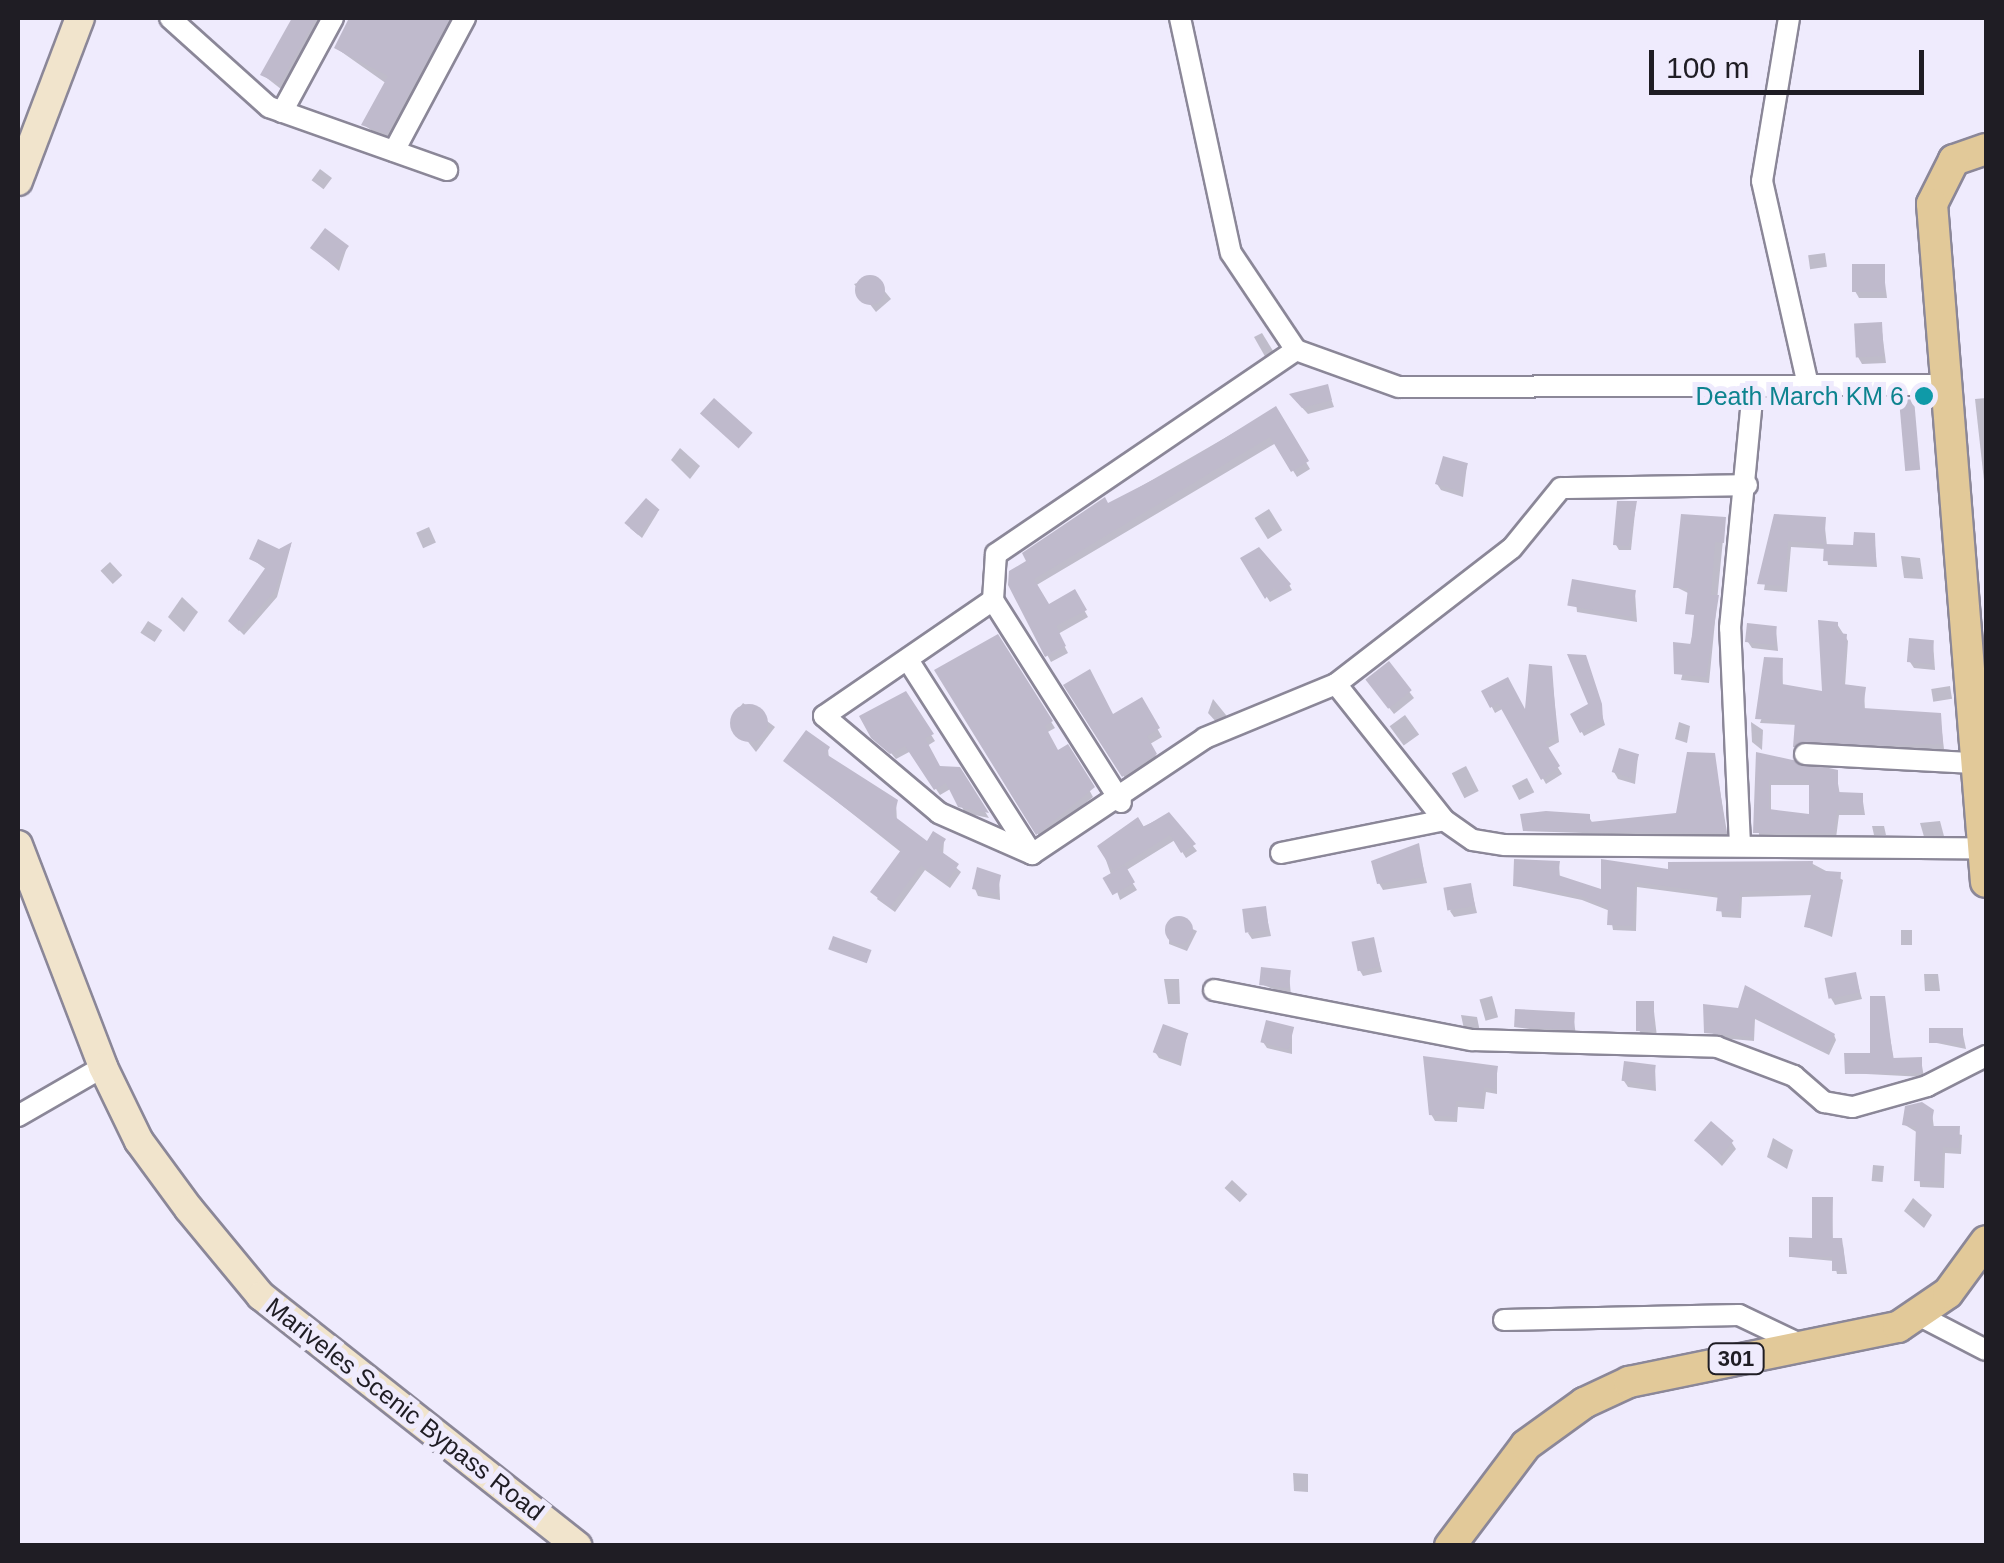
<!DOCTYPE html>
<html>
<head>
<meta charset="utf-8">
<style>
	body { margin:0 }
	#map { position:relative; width:2004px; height:1563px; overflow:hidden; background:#efebfd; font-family:Helvetica,sans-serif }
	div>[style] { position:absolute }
	.shadow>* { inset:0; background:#0003; transform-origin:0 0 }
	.building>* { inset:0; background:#bfbacc; transform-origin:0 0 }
	.round { border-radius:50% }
	.roads { filter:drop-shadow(2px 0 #8b8798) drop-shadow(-2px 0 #8b8798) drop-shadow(0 2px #8b8798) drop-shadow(0 -2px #8b8798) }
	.street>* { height:20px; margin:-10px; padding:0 10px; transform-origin:10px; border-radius:10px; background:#fff }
	.secondary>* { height:28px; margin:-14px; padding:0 14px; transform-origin:14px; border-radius:14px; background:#f1e4cc }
	.primary>* { height:30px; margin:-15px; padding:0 15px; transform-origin:15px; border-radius:15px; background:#e2c999 }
	.dots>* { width:28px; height:28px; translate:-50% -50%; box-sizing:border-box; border:5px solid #efebfd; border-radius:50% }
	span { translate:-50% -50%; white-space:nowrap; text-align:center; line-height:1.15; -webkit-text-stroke:10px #efebfd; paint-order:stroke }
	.shield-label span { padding:2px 8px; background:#efebfd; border:2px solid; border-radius:8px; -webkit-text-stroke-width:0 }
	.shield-label { font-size:22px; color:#1f1d24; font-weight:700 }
	.culture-label { font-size:25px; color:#0d838f }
	.right { translate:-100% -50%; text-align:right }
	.street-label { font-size:25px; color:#1f1d24 }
	.frame { position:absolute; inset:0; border:20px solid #1f1d24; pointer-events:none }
	.scale { position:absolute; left:1649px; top:50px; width:275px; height:45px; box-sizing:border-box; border:5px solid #1f1d24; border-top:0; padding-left:12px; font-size:30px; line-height:35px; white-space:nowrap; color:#1f1d24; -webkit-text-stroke:8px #efebfd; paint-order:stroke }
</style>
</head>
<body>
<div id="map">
	<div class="shadow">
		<div style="clip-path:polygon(295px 18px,328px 18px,286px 93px,263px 75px)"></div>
		<div style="clip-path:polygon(352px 18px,466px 18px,394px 146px,364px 125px,387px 84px,336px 48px)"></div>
		<div style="left:320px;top:169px;width:15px;height:14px;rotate:37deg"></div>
		<div style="clip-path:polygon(347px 247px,339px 271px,313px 248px)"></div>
		<div style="left:1825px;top:253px;width:14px;height:17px;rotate:82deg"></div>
		<div style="clip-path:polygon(1883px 267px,1887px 298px,1859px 298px,1855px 291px)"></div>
		<div style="clip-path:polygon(874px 278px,891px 299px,876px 312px,854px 284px)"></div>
		<div style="clip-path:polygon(1881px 324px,1886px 363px,1862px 364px,1858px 357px)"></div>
		<div style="clip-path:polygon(1262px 333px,1275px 354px,1267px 360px,1254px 337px)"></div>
		<div style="clip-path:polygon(1327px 387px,1334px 407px,1308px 414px,1296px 401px)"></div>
		<div style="clip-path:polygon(1986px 398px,1986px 499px,1975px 399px)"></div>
		<div style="clip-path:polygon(1275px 409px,1310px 469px,1297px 477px,1276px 443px,1035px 586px,1048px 607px,1074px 592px,1088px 617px,1058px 634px,1068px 653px,1051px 662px,1010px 585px,1107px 506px)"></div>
		<div style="clip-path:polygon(680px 448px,700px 466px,690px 479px,671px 460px)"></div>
		<div style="clip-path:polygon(1467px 465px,1463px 497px,1441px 490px,1437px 484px)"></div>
		<div style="clip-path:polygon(1636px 503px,1631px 550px,1619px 550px,1616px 545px)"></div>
		<div style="left:1269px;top:509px;width:25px;height:17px;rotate:58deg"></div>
		<div style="clip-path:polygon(658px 512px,642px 538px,630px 528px)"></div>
		<div style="clip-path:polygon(1776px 516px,1824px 519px,1827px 546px,1856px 548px,1874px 535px,1877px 567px,1828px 565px,1826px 549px,1791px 547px,1787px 592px,1764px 590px)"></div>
		<div style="clip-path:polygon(1725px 519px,1709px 683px,1681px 680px,1696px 621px,1690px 594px,1676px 587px)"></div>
		<div style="left:429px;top:527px;width:17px;height:14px;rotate:66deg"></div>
		<div style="clip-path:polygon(291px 545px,277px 597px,244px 635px,231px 622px,267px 570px,252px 559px)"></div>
		<div style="clip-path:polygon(1901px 556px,1920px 558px,1923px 579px,1904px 578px)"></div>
		<div style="clip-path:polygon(1243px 559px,1289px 585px,1292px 590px,1270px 602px)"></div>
		<div style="left:110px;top:562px;width:18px;height:13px;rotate:47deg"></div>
		<div style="clip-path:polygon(1574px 582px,1635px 593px,1637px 622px,1577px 612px)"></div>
		<div style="clip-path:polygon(182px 597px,198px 612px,184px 632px,168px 617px)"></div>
		<div style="left:148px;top:621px;width:17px;height:14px;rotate:33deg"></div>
		<div style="clip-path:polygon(1837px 624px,1848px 641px,1845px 686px,1864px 689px,1865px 711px,1940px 716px,1944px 749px,1798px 752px,1797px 725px,1760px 723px,1782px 661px,1783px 687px,1824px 694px)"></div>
		<div style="clip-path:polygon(1776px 629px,1778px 651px,1752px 648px,1748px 642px)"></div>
		<div style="clip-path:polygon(997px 637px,1055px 728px,1046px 733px,1057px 753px,1067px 748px,1093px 797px,1041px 839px,937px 670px)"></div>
		<div style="clip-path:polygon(1933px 642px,1935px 670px,1914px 668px,1910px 662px)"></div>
		<div style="clip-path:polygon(1587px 663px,1605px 725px,1584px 736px,1573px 715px,1591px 705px)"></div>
		<div style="clip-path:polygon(1388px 664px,1414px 698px,1394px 714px,1372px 686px)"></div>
		<div style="clip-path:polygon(1551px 668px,1559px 742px,1546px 749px,1562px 774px,1546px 784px,1504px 708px,1495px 713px,1484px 692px,1527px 718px)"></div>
		<div style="clip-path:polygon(1067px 686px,1113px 717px,1141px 700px,1162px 737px,1150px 744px,1159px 762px,1128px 783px)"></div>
		<div style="left:1950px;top:686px;width:13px;height:19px;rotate:81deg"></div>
		<div style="clip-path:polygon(905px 694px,935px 741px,927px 746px,939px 768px,959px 770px,989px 818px,965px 813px,952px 788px,940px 795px,911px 751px,896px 759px,866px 723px)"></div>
		<div style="clip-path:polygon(1213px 699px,1226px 715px,1230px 721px,1219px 725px,1208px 713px)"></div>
		<div style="clip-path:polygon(743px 703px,775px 727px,756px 752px,731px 720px)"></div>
		<div style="left:1405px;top:715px;width:24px;height:19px;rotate:54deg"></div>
		<div style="clip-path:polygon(1679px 722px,1690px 726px,1687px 743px,1675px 739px)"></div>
		<div style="clip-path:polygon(1751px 722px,1763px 730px,1762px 750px,1752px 742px)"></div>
		<div style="clip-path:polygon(828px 749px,829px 759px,896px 802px,897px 822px,928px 844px,944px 841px,943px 856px,961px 872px,950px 888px,925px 870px,895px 912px,877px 899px,902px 853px,786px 761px)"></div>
		<div style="clip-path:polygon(evenodd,1758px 755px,1836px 772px,1840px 795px,1862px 795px,1865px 815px,1839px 815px,1836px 838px,1759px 838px,1758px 755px,1771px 785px,1812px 785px,1812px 816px,1771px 812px,1771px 785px)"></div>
		<div style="clip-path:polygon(1638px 756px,1635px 784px,1618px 779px,1614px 772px)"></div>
		<div style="clip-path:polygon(1714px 756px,1728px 838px,1525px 831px,1589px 817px,1593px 824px,1678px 816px)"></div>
		<div style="left:1466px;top:766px;width:28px;height:16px;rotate:63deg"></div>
		<div style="left:1527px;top:778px;width:16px;height:17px;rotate:63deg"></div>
		<div style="clip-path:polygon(1168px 815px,1197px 851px,1186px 858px,1175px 840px,1125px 871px,1137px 890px,1120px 900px,1101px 846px)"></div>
		<div style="clip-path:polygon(1940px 821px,1945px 840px,1925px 840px,1920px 823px)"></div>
		<div style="clip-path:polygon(1872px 826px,1884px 826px,1886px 835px,1874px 835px)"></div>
		<div style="clip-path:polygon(1418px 846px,1427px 883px,1383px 890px,1379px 883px)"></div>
		<div style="clip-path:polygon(1603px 862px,1670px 872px,1811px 863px,1843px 880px,1832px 937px,1807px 927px,1813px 895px,1742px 897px,1741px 918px,1722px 917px,1720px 898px,1637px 887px,1636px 931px,1613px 930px,1610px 911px,1582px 900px,1516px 886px,1559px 864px,1560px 879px,1603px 893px)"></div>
		<div style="clip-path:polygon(999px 877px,1000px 900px,978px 896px,975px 889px)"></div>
		<div style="clip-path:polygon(1470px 885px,1477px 913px,1454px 917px,1450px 911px)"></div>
		<div style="clip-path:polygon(1265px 909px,1271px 936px,1252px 939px,1248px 933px)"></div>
		<div style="clip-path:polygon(1170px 919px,1197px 931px,1187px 951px,1169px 944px)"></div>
		<div style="left:1901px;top:930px;width:11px;height:15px"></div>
		<div style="clip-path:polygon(1373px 939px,1382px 972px,1363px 976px,1359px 969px)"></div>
		<div style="clip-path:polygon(1289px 973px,1291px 996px,1261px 984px)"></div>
		<div style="clip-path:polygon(1924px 974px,1938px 974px,1940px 991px,1925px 991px)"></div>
		<div style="clip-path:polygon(1855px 975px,1862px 999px,1835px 1005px,1831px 998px)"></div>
		<div style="clip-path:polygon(1164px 979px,1179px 979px,1180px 1004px,1168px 1004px)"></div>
		<div style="left:1492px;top:996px;width:22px;height:13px;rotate:74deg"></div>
		<div style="clip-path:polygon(1883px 999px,1894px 1060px,1921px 1060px,1924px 1077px,1847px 1073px,1872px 1055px)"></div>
		<div style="clip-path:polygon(1653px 1003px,1657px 1037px,1643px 1037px,1639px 1030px)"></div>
		<div style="clip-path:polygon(1740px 1011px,1834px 1035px,1836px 1040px,1829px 1055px,1755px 1019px,1754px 1041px,1709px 1037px)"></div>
		<div style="clip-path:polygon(1461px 1015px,1477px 1017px,1480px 1032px,1464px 1029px)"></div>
		<div style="clip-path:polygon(1573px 1015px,1576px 1035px,1515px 1027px)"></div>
		<div style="clip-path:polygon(1292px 1029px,1292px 1054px,1267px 1048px,1263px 1042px)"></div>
		<div style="clip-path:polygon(1962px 1030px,1966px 1049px,1932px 1042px)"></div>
		<div style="clip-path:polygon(1187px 1035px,1181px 1066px,1159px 1058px,1155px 1052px)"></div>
		<div style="clip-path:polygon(1655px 1067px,1656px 1091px,1628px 1087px,1624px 1081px)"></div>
		<div style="clip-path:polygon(1497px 1069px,1497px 1094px,1486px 1092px,1484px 1109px,1458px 1107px,1457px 1122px,1435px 1121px,1431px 1114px)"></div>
		<div style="clip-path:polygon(1932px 1113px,1934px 1128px,1962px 1135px,1961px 1154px,1945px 1153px,1944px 1188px,1920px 1187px,1918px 1133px,1905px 1125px)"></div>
		<div style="clip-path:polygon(1773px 1138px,1793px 1150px,1787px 1169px,1767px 1157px)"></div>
		<div style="clip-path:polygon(1697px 1141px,1732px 1143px,1736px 1149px,1722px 1166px)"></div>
		<div style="left:1873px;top:1165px;width:11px;height:16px;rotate:5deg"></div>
		<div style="left:1232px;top:1180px;width:21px;height:11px;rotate:43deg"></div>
		<div style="clip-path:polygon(1913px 1198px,1932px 1215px,1924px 1228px,1904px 1211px)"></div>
		<div style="clip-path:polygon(1832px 1200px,1833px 1241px,1843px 1245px,1847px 1274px,1837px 1274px,1834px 1261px,1791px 1257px,1815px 1240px)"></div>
		<div style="clip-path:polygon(1293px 1473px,1308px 1474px,1308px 1492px,1294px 1491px)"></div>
	</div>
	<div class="building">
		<div style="clip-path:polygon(292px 18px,316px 18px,280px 84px,260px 75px)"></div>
		<div style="clip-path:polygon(349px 18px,450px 18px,387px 134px,361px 125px,388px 76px,334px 48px)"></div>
		<div style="left:325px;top:228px;width:30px;height:25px;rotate:37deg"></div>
		<div style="left:1885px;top:264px;width:28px;height:33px;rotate:90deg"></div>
		<div class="round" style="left:855px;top:275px;width:30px;height:30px"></div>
		<div style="left:1882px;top:322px;width:34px;height:28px;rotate:87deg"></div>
		<div style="clip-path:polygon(1328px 384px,1332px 400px,1302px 408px,1289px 394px)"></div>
		<div style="left:714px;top:398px;width:52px;height:21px;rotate:42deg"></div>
		<div style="left:1914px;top:399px;width:71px;height:15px;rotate:85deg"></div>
		<div style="clip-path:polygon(1276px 406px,1309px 461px,1291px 472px,1270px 437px,1034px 579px,1049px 604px,1075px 589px,1087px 610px,1056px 626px,1066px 646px,1045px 657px,1008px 585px,1009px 571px,1026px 561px,1022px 553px,1105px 497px,1108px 503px,1180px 466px)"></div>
		<div style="left:1443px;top:456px;width:26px;height:29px;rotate:16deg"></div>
		<div style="left:646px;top:498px;width:18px;height:33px;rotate:41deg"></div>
		<div style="clip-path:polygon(1617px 501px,1637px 501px,1629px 546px,1613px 545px)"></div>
		<div style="clip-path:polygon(1681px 514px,1726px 517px,1724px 543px,1715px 542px,1711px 595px,1719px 595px,1706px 677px,1674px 674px,1673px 642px,1691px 644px,1694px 615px,1685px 614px,1688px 588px,1673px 588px)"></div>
		<div style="clip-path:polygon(1774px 514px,1826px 517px,1824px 544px,1788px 541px,1785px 586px,1757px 584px)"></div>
		<div style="clip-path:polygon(1854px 532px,1875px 533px,1876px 563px,1823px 561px,1824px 544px,1853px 545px)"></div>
		<div style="clip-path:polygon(258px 539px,279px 549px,292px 542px,275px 591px,239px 631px,228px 621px,266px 567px,249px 559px)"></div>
		<div style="clip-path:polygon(1259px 547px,1291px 584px,1281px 594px,1274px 588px,1265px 599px,1240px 558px)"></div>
		<div style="left:1572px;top:579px;width:65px;height:27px;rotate:10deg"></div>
		<div style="clip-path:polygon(1818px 620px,1838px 622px,1838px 633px,1847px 634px,1843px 684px,1866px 687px,1863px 708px,1941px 713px,1943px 744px,1793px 747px,1795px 721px,1755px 719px,1764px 657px,1783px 658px,1782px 684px,1822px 691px)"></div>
		<div style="left:1747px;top:623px;width:30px;height:19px;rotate:6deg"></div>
		<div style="clip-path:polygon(998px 634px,1053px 721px,1045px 726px,1058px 750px,1068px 744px,1095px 787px,1036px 835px,934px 670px)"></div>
		<div style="left:1909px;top:638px;width:25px;height:24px;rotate:5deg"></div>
		<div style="clip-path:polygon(1567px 654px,1586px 655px,1602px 704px,1603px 720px,1580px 733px,1570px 714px,1588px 704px)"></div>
		<div style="left:1389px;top:661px;width:37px;height:30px;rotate:52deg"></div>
		<div style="clip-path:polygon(1529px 664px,1552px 666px,1557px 735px,1545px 742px,1560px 766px,1541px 780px,1498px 703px,1490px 708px,1481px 691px,1508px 677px,1525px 709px)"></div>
		<div style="clip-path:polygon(1090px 669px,1113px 714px,1142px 697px,1160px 728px,1147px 736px,1157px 754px,1122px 777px,1063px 685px)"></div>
		<div style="clip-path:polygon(906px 691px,934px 734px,925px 738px,940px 766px,960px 767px,989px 813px,958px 807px,946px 783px,934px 790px,905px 746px,890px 754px,871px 738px,859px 716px)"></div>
		<div class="round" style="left:730px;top:704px;width:38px;height:38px"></div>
		<div style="clip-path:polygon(806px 730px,830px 747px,826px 754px,898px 800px,894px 816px,927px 841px,933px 831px,946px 839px,939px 850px,959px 864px,946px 883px,921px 865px,890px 907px,870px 892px,901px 850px,783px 761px)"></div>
		<div style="left:1619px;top:748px;width:21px;height:25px;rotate:17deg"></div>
		<div style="clip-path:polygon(1687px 752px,1715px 753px,1726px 833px,1523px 831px,1520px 814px,1546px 811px,1590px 814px,1590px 822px,1676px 813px)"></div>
		<div style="clip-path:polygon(evenodd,1756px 752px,1838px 770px,1838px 792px,1863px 793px,1863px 810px,1837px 810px,1834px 833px,1753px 833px,1756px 752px,1769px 780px,1809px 780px,1809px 814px,1769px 809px,1769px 780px)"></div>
		<div style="clip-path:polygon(1169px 812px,1196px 844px,1181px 853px,1170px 835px,1113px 871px,1097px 846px,1138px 817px,1144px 827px)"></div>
		<div style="clip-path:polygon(1419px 843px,1425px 877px,1377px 884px,1371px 861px)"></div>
		<div style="clip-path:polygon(1514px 859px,1560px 861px,1558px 875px,1601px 889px,1601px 859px,1668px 869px,1668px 862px,1813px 861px,1812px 870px,1841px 872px,1839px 899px,1830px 932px,1804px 927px,1812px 890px,1740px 891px,1738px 913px,1716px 911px,1718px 893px,1635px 882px,1633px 926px,1607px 925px,1608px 907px,1576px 894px,1513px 886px)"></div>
		<div style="left:1125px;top:865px;width:20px;height:26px;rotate:60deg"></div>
		<div style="clip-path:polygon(977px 867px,1001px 875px,997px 894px,972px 889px)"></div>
		<div style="left:1471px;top:883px;width:23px;height:28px;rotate:80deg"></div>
		<div style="left:1266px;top:906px;width:24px;height:24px;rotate:83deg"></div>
		<div class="round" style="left:1165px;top:916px;width:28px;height:28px"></div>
		<div style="left:833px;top:936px;width:41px;height:14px;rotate:20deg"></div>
		<div style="left:1374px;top:937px;width:30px;height:23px;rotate:78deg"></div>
		<div style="left:1261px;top:967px;width:30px;height:18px;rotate:6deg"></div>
		<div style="left:1856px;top:972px;width:21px;height:32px;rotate:79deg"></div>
		<div style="clip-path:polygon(1745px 985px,1835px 1034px,1827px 1052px,1754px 1017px,1753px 1037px,1704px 1033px,1703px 1004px,1738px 1008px)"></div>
		<div style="clip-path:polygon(1870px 996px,1885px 996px,1893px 1058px,1922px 1057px,1922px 1073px,1845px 1074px,1844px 1053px,1870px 1053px)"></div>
		<div style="left:1636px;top:1001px;width:18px;height:30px"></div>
		<div style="left:1515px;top:1009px;width:60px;height:18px;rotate:3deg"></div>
		<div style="left:1266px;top:1020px;width:29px;height:23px;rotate:14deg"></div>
		<div style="left:1163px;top:1024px;width:27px;height:30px;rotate:20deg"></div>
		<div style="left:1929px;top:1028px;width:34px;height:15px"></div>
		<div style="clip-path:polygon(1423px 1056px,1498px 1066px,1495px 1089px,1484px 1087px,1482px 1103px,1456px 1101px,1455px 1117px,1429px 1115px)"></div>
		<div style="left:1624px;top:1061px;width:32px;height:20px;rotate:7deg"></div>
		<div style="clip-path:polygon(1922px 1102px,1934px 1110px,1931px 1126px,1960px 1126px,1959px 1148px,1943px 1147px,1941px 1182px,1914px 1181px,1916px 1127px,1902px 1125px,1905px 1106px)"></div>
		<div style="left:1711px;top:1121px;width:30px;height:26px;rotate:41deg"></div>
		<div style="clip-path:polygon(1812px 1197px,1833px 1197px,1832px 1238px,1842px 1238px,1846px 1271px,1832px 1271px,1832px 1257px,1789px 1257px,1789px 1237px,1812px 1238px)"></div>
	</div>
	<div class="roads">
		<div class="street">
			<div style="left:170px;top:18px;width:133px;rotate:42deg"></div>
			<div style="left:269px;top:107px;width:189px;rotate:19.5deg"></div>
			<div style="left:1180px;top:18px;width:240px;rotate:77.8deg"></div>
			<div style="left:1231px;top:253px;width:117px;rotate:56.2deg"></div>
			<div style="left:1296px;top:350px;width:109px;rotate:19.8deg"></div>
			<div style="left:1399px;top:387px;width:543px;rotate:-0.21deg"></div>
			<div style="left:1789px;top:18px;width:165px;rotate:99.4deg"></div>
			<div style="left:1762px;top:181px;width:214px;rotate:77.3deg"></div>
			<div style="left:282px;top:112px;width:107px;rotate:-61.5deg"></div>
			<div style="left:394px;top:151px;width:151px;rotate:-61.9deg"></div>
			<div style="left:993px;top:600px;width:205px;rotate:145.5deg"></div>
			<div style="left:824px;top:716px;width:150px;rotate:40.1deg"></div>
			<div style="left:939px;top:813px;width:102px;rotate:23.8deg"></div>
			<div style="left:1032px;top:854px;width:208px;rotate:-33.8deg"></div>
			<div style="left:1205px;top:738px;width:142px;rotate:-22.4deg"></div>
			<div style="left:1336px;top:684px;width:222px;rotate:-37.7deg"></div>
			<div style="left:1512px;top:548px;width:77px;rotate:-50.8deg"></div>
			<div style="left:1561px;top:488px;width:186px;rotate:-0.9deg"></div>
			<div style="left:908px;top:660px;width:230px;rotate:57.4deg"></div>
			<div style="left:1336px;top:684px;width:174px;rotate:51.5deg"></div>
			<div style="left:1805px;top:754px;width:168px;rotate:3.1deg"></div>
			<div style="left:1121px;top:802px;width:239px;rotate:-122.4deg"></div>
			<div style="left:993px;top:600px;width:46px;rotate:-86.3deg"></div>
			<div style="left:996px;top:554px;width:363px;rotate:-34.2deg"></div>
			<div style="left:1740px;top:845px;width:217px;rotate:-92.6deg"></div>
			<div style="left:1730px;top:628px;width:239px;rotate:-84.5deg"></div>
			<div style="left:1281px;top:853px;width:166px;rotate:-11.4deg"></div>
			<div style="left:1444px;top:820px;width:35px;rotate:35deg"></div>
			<div style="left:1473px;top:840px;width:32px;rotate:9deg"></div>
			<div style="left:1505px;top:845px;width:474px;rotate:0.4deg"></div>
			<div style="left:1214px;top:990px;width:263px;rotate:11deg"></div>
			<div style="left:1472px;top:1040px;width:245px;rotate:1.6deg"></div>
			<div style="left:1717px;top:1047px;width:82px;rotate:20.6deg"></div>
			<div style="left:1794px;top:1076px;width:40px;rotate:41deg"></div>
			<div style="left:1824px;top:1102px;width:29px;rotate:10deg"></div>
			<div style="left:1853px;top:1107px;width:77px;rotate:-15.8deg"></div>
			<div style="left:1927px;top:1086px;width:66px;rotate:-27deg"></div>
			<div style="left:18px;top:1116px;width:98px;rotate:-30deg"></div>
			<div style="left:1920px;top:1316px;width:74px;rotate:27.3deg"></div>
			<div style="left:1504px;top:1320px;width:235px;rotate:-1.2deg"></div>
			<div style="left:1739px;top:1315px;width:72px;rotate:25.5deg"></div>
		</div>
		<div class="secondary">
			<div style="left:18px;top:181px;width:174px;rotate:-69.2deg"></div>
			<div style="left:18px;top:845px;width:238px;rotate:69deg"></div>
			<div style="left:103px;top:1067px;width:82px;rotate:64.1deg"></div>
			<div style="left:139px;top:1141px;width:84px;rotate:53.7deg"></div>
			<div style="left:189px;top:1209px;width:113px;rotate:50.4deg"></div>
			<div style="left:261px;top:1296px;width:403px;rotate:38.3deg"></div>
		</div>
		<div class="primary">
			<div style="left:1986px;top:149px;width:34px;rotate:161deg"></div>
			<div style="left:1954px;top:160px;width:49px;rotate:116.6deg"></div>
			<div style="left:1932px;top:204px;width:680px;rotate:85.45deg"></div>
			<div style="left:1450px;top:1546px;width:126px;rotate:-53deg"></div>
			<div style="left:1526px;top:1445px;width:72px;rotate:-35.9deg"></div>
			<div style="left:1584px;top:1403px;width:50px;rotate:-25deg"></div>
			<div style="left:1629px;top:1382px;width:275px;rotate:-11.6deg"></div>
			<div style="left:1898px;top:1327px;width:60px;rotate:-34.2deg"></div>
			<div style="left:1948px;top:1293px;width:64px;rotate:-53.8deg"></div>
		</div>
	</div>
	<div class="dots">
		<div style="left:1924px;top:396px;background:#0f9aa8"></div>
	</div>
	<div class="shield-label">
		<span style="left:1736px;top:1359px">301</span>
	</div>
	<div class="culture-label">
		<span class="right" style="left:1904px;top:396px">Death March KM 6</span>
	</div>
	<div class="street-label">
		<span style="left:405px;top:1409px;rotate:38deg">Mariveles Scenic Bypass Road</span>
	</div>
	<div class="frame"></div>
	<div class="scale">100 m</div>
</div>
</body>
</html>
